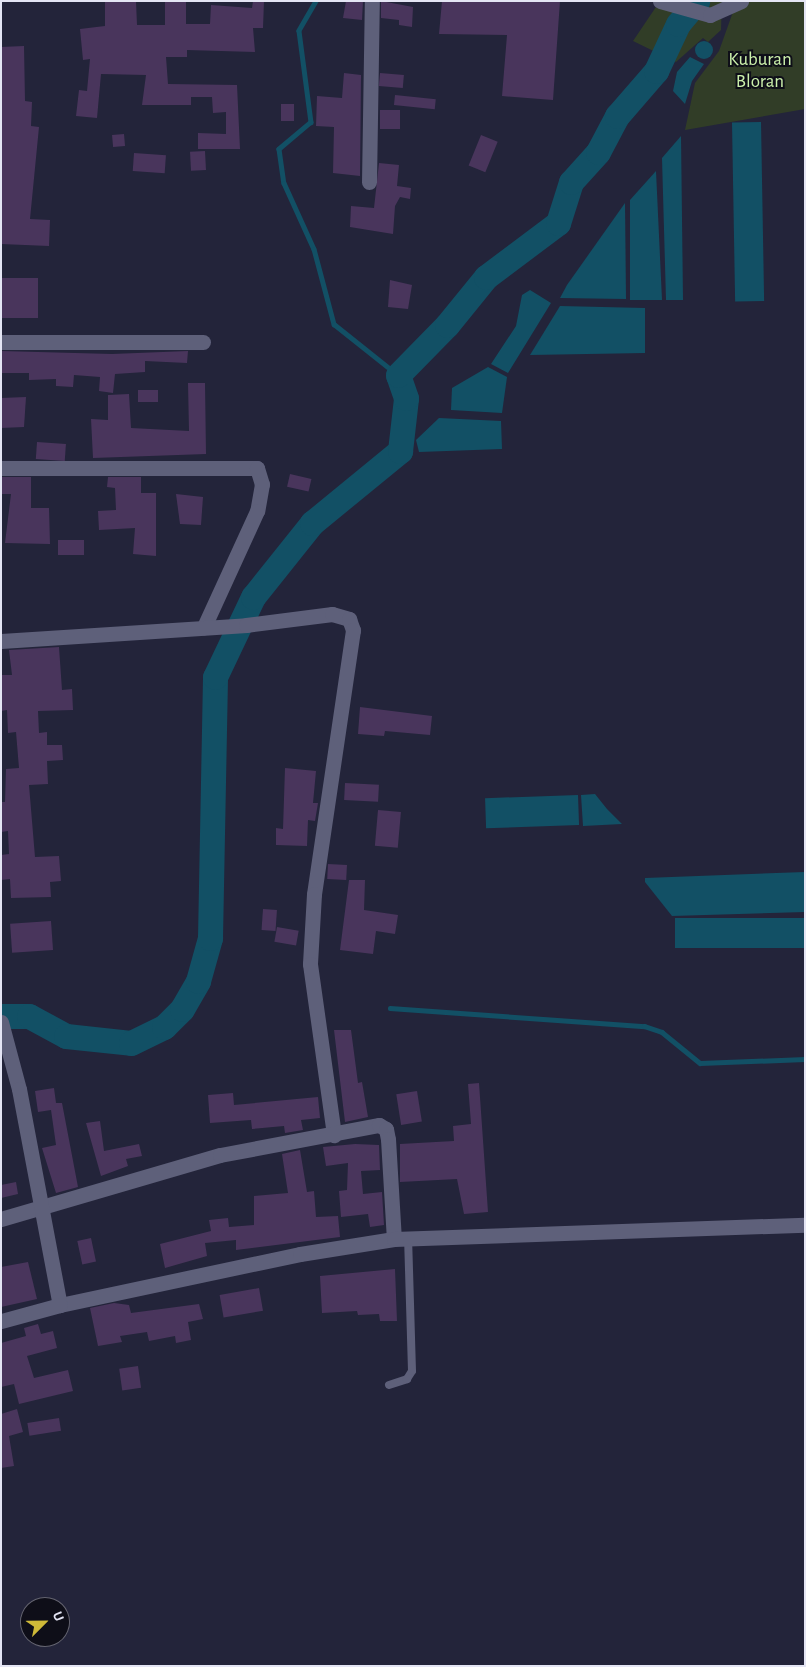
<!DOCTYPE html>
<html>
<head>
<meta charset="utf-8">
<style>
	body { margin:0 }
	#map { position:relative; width:806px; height:1667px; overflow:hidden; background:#23243a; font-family:"Alegreya Sans",sans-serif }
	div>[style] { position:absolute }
	.green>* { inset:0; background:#313d27 }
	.water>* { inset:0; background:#125065; transform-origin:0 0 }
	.round { border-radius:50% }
	.stream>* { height:4.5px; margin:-2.25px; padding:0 2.25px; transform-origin:2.25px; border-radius:2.25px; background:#125065 }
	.river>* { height:25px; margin:-12.5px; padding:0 12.5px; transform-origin:12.5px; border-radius:12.5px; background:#125065 }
	.building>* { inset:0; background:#49355c; transform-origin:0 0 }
	.lane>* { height:8px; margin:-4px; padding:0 4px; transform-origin:4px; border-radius:4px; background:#5e607a }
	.street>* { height:15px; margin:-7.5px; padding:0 7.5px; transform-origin:7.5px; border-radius:7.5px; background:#5e607a }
	.secondary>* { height:15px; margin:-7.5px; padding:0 7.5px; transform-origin:7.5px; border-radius:7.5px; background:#5e607a }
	span { translate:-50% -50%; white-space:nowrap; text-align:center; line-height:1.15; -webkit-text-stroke:4px #0e0e18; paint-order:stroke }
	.park-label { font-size:19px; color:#cbf0ab }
	.frame { position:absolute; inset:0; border:2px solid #e4e5f4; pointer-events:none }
	.north { position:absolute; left:20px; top:1597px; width:50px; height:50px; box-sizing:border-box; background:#0e0e18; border:1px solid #646470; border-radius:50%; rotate:67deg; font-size:14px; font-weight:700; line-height:20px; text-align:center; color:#e4e5f4 }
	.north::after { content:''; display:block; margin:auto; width:18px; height:22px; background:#ceb938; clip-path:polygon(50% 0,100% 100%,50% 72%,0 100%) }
</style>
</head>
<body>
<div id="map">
	<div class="green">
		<div style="clip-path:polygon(660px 1px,722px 1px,721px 30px,708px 42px,703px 38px,676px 62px,633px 41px)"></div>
		<div style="clip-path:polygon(746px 1px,805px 1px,805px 109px,685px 130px,695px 83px,719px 51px,734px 9px)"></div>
	</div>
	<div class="water">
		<div class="round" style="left:695px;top:41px;width:18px;height:18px"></div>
		<div style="clip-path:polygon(690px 57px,704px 64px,692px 81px,685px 104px,673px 91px,677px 72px)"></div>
		<div style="left:761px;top:122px;width:179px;height:29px;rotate:89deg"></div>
		<div style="clip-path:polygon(681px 136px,683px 300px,666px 300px,662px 158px)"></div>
		<div style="clip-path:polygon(656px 171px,662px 300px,630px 300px,630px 200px)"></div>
		<div style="clip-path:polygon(625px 203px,626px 299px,560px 298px,567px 285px)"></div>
		<div style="clip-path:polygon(530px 290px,551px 303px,508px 373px,491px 364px,516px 326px,522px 295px)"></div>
		<div style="clip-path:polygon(560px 306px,645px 308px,645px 353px,530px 355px)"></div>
		<div style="clip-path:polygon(488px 367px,507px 377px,502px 413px,451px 410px,452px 388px)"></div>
		<div style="clip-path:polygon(439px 418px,501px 421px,502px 449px,419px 452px,416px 440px)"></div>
		<div style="clip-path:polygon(595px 794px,607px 809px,622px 824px,583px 826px,581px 795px)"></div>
		<div style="left:578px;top:795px;width:30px;height:93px;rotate:88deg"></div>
		<div style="clip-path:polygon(805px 872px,805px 912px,672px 916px,645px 882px,645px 878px)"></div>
		<div style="left:805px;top:918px;width:30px;height:130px;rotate:90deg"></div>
	</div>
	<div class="stream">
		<div style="left:316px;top:1px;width:34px;rotate:120deg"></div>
		<div style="left:299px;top:31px;width:92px;rotate:82.5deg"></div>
		<div style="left:311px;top:122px;width:42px;rotate:139.8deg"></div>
		<div style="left:279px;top:149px;width:34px;rotate:82deg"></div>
		<div style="left:284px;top:183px;width:72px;rotate:65.6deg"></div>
		<div style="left:314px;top:249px;width:78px;rotate:75.1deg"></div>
		<div style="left:334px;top:324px;width:82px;rotate:38.6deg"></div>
		<div style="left:390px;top:1008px;width:255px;rotate:4.1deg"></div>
		<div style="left:644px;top:1026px;width:19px;rotate:18deg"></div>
		<div style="left:662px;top:1032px;width:49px;rotate:39.2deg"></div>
		<div style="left:700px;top:1063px;width:105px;rotate:-2.2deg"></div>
	</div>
	<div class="river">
		<div style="left:1px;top:1016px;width:28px"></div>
		<div style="left:29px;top:1016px;width:42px;rotate:28.4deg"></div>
		<div style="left:66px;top:1036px;width:65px;rotate:6.1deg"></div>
		<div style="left:131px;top:1043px;width:37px;rotate:-26deg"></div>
		<div style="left:164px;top:1027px;width:25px;rotate:-45deg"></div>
		<div style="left:182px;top:1009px;width:32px;rotate:-60deg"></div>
		<div style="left:198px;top:981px;width:45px;rotate:-74.4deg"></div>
		<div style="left:210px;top:938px;width:261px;rotate:-88.9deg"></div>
		<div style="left:215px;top:677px;width:89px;rotate:-64.6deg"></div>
		<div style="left:253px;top:597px;width:95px;rotate:-51.4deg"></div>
		<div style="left:312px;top:523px;width:114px;rotate:-39.3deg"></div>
		<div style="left:400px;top:451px;width:53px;rotate:-83.5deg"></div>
		<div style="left:406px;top:398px;width:24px;rotate:-109deg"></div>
		<div style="left:398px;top:375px;width:70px;rotate:-45.6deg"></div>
		<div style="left:447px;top:325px;width:62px;rotate:-50.9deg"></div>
		<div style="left:486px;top:277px;width:90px;rotate:-36.9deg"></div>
		<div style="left:558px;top:223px;width:43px;rotate:-72.4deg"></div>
		<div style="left:571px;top:182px;width:40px;rotate:-48deg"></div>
		<div style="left:598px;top:152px;width:41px;rotate:-62.2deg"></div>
		<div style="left:617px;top:116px;width:60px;rotate:-49.1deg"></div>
		<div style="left:656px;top:71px;width:52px;rotate:-64.9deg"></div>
		<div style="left:678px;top:24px;width:30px;rotate:-50deg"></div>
	</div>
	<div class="building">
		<div style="clip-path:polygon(105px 1px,136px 1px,137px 25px,165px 25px,165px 1px,186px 1px,186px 24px,210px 24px,211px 5px,252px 8px,253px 1px,264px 1px,263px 28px,253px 28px,255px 52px,187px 50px,187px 57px,166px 57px,168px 84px,237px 85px,240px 149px,198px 149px,198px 133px,226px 134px,226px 112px,213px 113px,212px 97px,191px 97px,191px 105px,142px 105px,146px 75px,101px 74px,97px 118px,76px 116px,79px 90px,87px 91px,90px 59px,83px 60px,80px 29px,105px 26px)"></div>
		<div style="clip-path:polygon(346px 1px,363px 1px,362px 20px,343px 18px)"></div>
		<div style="clip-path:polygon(381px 1px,413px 7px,412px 27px,399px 25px,399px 20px,381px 18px)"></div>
		<div style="clip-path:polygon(442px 1px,560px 1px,553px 100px,502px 96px,507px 35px,439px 34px)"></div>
		<div style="clip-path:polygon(24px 46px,25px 101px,32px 102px,31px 126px,39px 127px,30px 219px,50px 220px,49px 246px,1px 244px,1px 47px)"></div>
		<div style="clip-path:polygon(344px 73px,361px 75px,360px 176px,333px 173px,334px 127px,316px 126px,317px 96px,342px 98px)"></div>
		<div style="left:380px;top:73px;width:24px;height:13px;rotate:5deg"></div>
		<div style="left:395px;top:95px;width:41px;height:10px;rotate:6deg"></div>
		<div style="left:281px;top:104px;width:13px;height:17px"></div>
		<div style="left:380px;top:110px;width:20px;height:19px"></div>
		<div style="left:124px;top:134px;width:12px;height:12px;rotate:85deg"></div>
		<div style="left:481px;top:135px;width:18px;height:33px;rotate:22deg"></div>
		<div style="left:205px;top:151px;width:19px;height:15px;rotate:87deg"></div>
		<div style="left:134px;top:153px;width:32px;height:18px;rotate:4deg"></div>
		<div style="clip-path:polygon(379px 163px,399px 165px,397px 186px,411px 188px,410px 199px,400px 197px,395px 206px,393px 234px,350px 227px,351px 206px,374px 208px)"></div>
		<div style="left:1px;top:278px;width:37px;height:40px"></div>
		<div style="clip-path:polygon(390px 280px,412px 285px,408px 309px,388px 307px)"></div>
		<div style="clip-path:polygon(1px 351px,112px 354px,188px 351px,187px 363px,145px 361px,145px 372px,115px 374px,113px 393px,99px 391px,100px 377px,74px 375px,73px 387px,56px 386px,56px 379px,29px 380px,29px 373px,1px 373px)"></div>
		<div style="clip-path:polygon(188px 383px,205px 383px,206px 454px,93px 458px,91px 419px,108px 420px,108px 395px,129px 394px,131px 428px,189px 431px)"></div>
		<div style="left:138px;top:390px;width:20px;height:12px"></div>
		<div style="clip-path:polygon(26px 397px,24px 427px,1px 428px,1px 398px)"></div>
		<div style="left:37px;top:442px;width:29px;height:17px;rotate:4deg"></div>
		<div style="left:290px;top:474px;width:22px;height:13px;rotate:13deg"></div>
		<div style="clip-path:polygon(1px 477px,31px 477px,31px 508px,49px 508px,50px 544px,5px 543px,11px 494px,1px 494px)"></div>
		<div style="clip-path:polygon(108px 477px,141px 477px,141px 493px,156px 493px,156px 556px,133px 554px,135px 528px,99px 530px,98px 511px,116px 510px,115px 488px,107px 487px)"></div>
		<div style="clip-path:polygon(176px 494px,203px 497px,201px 525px,180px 524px)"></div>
		<div style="left:84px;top:540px;width:15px;height:26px;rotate:90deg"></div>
		<div style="clip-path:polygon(59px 647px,62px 690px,72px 689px,73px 710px,38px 711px,39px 733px,47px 732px,47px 745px,62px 745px,63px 760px,47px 761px,48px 784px,29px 785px,35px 857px,59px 856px,61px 881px,50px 882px,51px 897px,11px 898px,10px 879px,1px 880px,1px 855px,9px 854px,8px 831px,1px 832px,1px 802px,5px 802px,6px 769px,19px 768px,16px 732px,8px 733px,7px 710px,1px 711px,1px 675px,12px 675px,9px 650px)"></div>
		<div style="clip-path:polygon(360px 707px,432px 716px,430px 735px,385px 731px,384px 736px,358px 734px)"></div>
		<div style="clip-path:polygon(285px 768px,316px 771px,313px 803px,318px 803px,315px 821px,308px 820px,307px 846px,276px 845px,276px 828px,283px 829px)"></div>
		<div style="left:345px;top:783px;width:34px;height:17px;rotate:3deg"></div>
		<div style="left:378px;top:810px;width:23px;height:36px;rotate:5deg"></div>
		<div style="left:328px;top:864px;width:19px;height:15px;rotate:3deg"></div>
		<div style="clip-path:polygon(349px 880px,365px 880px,364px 910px,398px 915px,395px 934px,376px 931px,373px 954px,340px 950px)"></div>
		<div style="left:263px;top:909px;width:14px;height:21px;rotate:4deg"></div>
		<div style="left:51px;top:921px;width:29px;height:41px;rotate:86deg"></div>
		<div style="left:277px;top:927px;width:22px;height:15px;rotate:10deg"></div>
		<div style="clip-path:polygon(334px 1030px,351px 1030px,358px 1083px,362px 1082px,368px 1117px,345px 1122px)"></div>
		<div style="clip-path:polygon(479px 1083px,488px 1212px,464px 1214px,457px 1179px,400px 1182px,400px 1144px,454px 1141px,453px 1126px,471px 1124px,468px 1084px)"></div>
		<div style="clip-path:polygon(54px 1088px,56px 1103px,62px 1103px,78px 1187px,56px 1193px,42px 1148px,56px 1145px,51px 1110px,38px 1112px,35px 1091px)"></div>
		<div style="left:417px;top:1091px;width:31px;height:21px;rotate:81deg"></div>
		<div style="clip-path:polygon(233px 1093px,234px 1105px,318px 1097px,320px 1118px,301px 1120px,303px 1130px,285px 1133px,284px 1126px,252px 1129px,251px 1120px,210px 1123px,208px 1095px)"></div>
		<div style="clip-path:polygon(100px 1121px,104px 1151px,139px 1144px,142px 1156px,126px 1159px,128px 1166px,101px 1176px,86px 1123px)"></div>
		<div style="clip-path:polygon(355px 1144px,379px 1145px,380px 1170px,361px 1171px,363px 1194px,382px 1192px,384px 1225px,370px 1227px,368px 1214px,341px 1217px,339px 1191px,347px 1190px,348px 1163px,326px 1166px,323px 1147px)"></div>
		<div style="clip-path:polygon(300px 1150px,307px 1192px,314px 1191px,316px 1217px,338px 1216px,340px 1237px,236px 1250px,236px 1240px,205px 1243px,207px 1256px,165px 1268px,160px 1244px,211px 1231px,209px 1220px,228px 1218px,229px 1227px,254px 1225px,254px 1196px,288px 1193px,282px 1154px)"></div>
		<div style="clip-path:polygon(16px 1182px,18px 1194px,1px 1198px,1px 1185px)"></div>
		<div style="left:91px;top:1238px;width:24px;height:14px;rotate:78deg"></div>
		<div style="clip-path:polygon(28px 1262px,37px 1299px,1px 1307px,1px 1267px)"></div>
		<div style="clip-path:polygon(395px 1269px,397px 1321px,380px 1321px,379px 1314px,358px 1315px,357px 1311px,322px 1313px,320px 1276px)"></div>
		<div style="left:259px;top:1288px;width:23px;height:40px;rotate:80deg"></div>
		<div style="clip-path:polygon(114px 1303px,129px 1305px,131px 1313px,199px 1304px,203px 1319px,188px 1322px,191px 1340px,176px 1343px,175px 1336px,149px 1341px,147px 1332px,120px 1336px,122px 1342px,98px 1346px,90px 1308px)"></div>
		<div style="clip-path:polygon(38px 1324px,41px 1334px,53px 1331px,57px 1348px,27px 1356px,34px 1378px,68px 1370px,73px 1391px,19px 1404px,14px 1384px,1px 1387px,1px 1343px,26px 1336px,24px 1328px)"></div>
		<div style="left:138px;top:1366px;width:22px;height:19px;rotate:82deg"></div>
		<div style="clip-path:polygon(17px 1409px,23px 1432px,9px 1436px,14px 1466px,1px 1468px,1px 1414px)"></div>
		<div style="left:59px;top:1418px;width:13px;height:32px;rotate:81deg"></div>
	</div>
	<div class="lane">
		<div style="left:389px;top:1385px;width:19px;rotate:-18deg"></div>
		<div style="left:407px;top:1379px;width:9px;rotate:-58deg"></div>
		<div style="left:412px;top:1371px;width:133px;rotate:-91.7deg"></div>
	</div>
	<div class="street">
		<div style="left:660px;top:1px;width:52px;rotate:15.6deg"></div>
		<div style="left:710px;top:15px;width:34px;rotate:-24deg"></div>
		<div style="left:369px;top:182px;width:181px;rotate:-89.1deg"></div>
		<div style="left:1px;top:342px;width:202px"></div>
		<div style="left:1px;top:468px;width:256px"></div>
		<div style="left:257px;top:468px;width:17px;rotate:73deg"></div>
		<div style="left:262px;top:484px;width:27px;rotate:100deg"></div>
		<div style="left:257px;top:511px;width:128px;rotate:114.6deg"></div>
		<div style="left:1px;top:641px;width:246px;rotate:-3.7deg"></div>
		<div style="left:246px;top:625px;width:87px;rotate:-7.3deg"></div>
		<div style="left:332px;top:614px;width:18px;rotate:16deg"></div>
		<div style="left:349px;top:619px;width:12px;rotate:70deg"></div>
		<div style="left:353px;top:630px;width:267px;rotate:98.4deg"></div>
		<div style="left:314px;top:894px;width:70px;rotate:93.3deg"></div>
		<div style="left:310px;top:964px;width:173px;rotate:82deg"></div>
		<div style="left:1px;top:1219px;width:228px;rotate:-16.3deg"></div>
		<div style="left:220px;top:1155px;width:162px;rotate:-10.7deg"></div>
		<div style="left:379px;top:1125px;width:8px;rotate:30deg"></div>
		<div style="left:386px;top:1129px;width:10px;rotate:79deg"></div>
		<div style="left:388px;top:1139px;width:100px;rotate:86.6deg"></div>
		<div style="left:60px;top:1305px;width:245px;rotate:-12deg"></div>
		<div style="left:300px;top:1254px;width:95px;rotate:-9.1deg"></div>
		<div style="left:394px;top:1239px;width:411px;rotate:-2deg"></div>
	</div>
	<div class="secondary">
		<div style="left:1px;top:1022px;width:69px;rotate:75deg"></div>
		<div style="left:19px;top:1089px;width:220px;rotate:79.3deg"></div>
		<div style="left:60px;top:1305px;width:61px;rotate:164.8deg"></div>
	</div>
	<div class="park-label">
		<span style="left:760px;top:71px">Kuburan<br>Bloran</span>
	</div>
	<div class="frame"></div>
	<div class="north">U</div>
</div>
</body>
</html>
